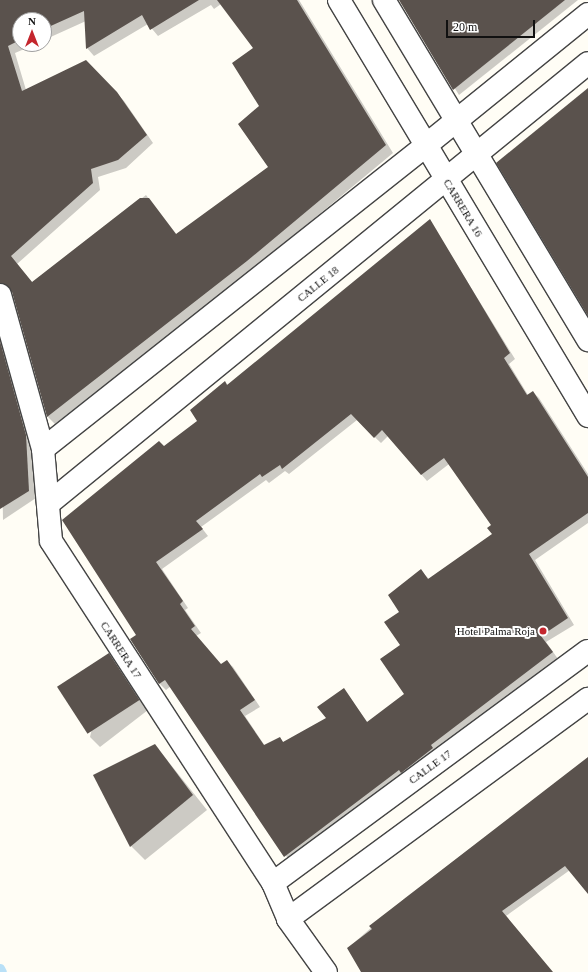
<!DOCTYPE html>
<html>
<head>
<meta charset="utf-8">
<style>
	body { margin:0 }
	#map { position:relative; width:588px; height:972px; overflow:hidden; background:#fffdf5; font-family:"Times New Roman",serif }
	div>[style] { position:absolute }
	.shadow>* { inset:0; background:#0003 }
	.stream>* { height:9px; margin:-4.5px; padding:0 4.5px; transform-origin:4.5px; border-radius:4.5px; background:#b9e0f7 }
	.building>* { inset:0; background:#5a524d; transform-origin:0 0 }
	.roads { filter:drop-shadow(1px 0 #444) drop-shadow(-1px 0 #444) drop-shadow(0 1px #444) drop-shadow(0 -1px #444) }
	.minor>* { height:22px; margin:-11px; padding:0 11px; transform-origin:11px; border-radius:11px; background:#fff }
	.tertiary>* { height:22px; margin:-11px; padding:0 11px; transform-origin:11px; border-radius:11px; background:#fff }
	.dots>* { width:11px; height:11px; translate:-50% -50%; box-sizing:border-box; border:2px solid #fff; border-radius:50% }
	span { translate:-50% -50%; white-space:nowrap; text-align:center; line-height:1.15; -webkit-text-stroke:4px #fff; paint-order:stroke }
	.street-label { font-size:11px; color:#111 }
	.poi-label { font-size:11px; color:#111 }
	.right { translate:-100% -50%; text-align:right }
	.north { position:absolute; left:12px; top:12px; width:40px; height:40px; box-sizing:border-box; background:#fff; border:1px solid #a0a0a0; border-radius:50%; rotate:0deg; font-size:11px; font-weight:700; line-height:16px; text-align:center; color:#111 }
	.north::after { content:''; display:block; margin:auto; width:14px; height:18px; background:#c4262e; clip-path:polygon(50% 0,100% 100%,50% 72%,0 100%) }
	.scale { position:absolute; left:446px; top:20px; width:89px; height:18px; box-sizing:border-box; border:2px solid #111; border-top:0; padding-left:5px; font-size:12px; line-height:14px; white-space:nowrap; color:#111; -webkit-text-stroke:3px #fff; paint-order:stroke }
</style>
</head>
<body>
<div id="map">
	<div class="shadow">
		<div style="clip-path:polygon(evenodd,0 0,299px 0,393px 153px,257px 266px,55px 424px,48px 417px,13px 291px,0 293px,0 0,221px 4px,254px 49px,269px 167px,177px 235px,146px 195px,33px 283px,17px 264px,100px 190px,98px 177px,126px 168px,153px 143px,124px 101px,86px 61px,26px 90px,15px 53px,36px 44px,20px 44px,20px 20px,44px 20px,44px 40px,86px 21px,87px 48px,94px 56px,148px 24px,158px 36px,211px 5px,214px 9px,221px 4px)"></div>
		<div style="clip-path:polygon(400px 0,578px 0,459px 95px)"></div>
		<div style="clip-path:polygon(evenodd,430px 221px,515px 359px,509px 364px,528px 395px,533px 392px,539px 398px,588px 474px,588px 523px,535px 560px,574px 625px,546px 642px,558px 659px,291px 863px,171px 686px,166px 690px,160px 684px,131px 639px,137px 635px,164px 447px,198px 421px,225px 382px,228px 385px,430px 221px,357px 420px,381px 443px,388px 436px,427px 481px,449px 464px,493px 525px,493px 534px,429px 579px,421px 571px,400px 612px,405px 694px,368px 723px,344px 690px,327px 719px,284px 743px,280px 738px,265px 746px,245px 716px,260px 707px,233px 667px,227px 661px,221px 665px,196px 636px,201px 633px,185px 610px,188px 608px,162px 569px,208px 536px,201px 527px,266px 480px,269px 483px,285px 471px,289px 474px,357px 420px)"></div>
		<div style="clip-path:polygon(0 324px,33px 444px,36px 498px,3px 520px)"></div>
		<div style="clip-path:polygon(109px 655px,148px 710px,100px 747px,90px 737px)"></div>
		<div style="clip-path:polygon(155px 745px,207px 810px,145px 860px,131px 846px,95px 775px)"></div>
		<div style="clip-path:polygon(588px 759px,588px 892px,570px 870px,506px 916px,552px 972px,363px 972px,348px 948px,405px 898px)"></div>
	</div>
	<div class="stream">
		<div style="left:0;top:968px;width:4px;rotate:63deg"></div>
	</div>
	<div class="building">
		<div style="clip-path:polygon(0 0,199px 0,150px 30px,142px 15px,86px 49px,84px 11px,44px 29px,44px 20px,20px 20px,20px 40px,8px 46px,22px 91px,86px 60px,117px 92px,147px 135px,118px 160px,91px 169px,93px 183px,11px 256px,32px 282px,140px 198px,149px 198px,176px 234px,268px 167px,238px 124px,259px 106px,232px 63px,253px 48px,217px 0,297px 0,386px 145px,247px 261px,47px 417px,12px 292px,0 283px)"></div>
		<div style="clip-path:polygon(399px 0,565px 0,453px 90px)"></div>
		<div style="clip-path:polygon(588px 88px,588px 316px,496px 163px)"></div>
		<div style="clip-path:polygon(evenodd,430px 219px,510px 353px,504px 358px,527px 395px,533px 391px,588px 477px,588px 513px,529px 554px,568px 618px,541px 636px,553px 652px,431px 745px,433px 748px,401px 773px,399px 770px,284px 857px,165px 680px,159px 684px,130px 639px,136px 635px,62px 520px,159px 441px,164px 446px,197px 421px,190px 410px,225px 381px,227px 385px,430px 219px,351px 414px,374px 438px,382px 430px,421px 475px,444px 458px,491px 525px,487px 528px,492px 534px,428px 579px,421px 569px,388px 595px,399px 612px,384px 622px,400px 645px,380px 659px,404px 694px,367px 722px,344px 688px,317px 707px,326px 718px,283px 742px,280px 737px,264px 745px,240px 710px,255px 700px,227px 660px,221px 664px,191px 629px,195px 626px,180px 604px,183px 601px,156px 562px,203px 529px,196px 521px,260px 474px,262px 477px,280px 465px,282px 469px,351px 414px)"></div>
		<div style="clip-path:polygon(0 341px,26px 435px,29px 491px,0 509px)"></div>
		<div style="left:109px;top:653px;width:56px;height:62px;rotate:57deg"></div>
		<div style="clip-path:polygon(155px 744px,193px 795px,130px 847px,93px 775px)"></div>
		<div style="clip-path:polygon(588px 757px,588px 894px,565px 866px,502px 911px,553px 972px,361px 972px,347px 948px,372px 929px,369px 926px)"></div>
	</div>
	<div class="roads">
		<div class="minor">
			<div style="left:384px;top:0;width:140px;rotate:59deg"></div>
			<div style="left:0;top:295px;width:160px;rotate:74.4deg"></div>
			<div style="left:43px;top:449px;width:92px;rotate:85deg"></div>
			<div style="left:51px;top:541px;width:408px;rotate:57deg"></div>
			<div style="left:273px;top:883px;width:39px;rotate:67deg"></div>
			<div style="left:288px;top:919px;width:65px;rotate:54.4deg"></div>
			<div style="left:43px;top:449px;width:489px;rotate:-38.4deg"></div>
			<div style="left:426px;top:145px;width:169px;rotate:-121deg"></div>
			<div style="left:48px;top:504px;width:514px;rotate:-39.23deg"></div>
			<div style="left:273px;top:883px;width:391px;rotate:-36.4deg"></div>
			<div style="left:288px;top:919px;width:372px;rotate:-36.3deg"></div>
		</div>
		<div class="tertiary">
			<div style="left:588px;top:14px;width:208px;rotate:141deg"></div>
			<div style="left:426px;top:145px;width:316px;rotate:59.1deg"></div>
			<div style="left:456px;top:120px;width:257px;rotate:59deg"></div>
			<div style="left:446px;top:179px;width:183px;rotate:-39.2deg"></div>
		</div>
	</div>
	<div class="dots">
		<div style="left:543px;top:631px;background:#c4262e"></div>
	</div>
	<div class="street-label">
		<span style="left:463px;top:208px;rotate:59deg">CARRERA 16</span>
		<span style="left:318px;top:284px;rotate:-39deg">CALLE 18</span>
		<span style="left:121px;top:650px;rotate:57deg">CARRERA 17</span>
		<span style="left:430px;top:767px;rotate:-36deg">CALLE 17</span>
	</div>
	<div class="poi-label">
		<span class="right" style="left:535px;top:631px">Hotel Palma Roja</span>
	</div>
	<div class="north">N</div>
	<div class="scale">20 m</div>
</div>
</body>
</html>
